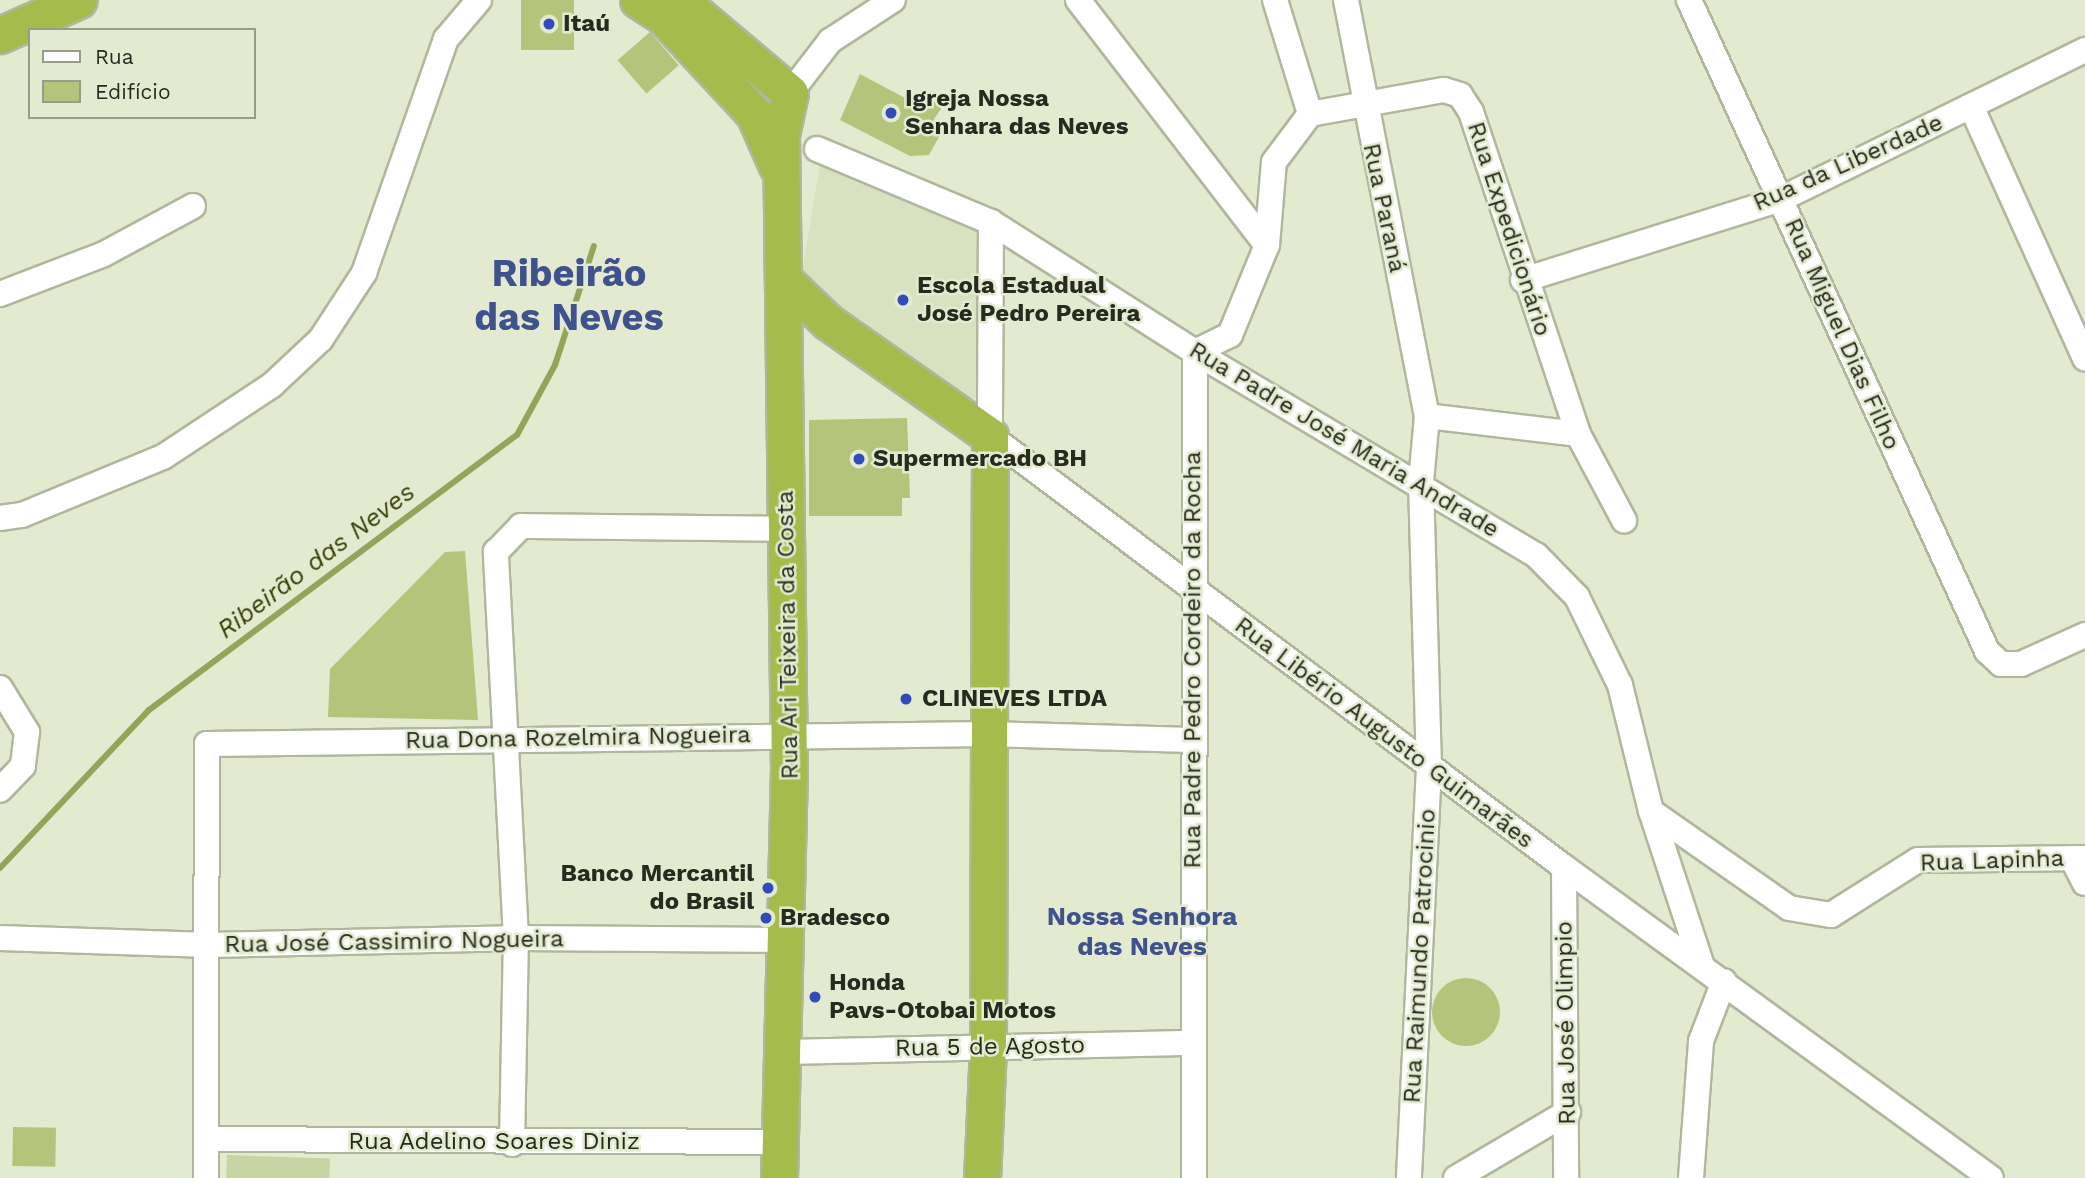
<!DOCTYPE html>
<html>
<head>
<meta charset="utf-8">
<style>
	body { margin:0 }
	#map { position:relative; width:2085px; height:1178px; overflow:hidden; background:#e3ead0; font-family:"Work Sans",sans-serif }
	div>[style] { position:absolute }
	.built>* { inset:0; background:#d9e2c0 }
	.green>* { inset:0; background:#c8d4a3; transform-origin:0 0 }
	.stream>* { height:6px; margin:-3px; padding:0 3px; transform-origin:3px; border-radius:3px; background:#95a45b }
	.building>* { inset:0; background:#b4c47a; transform-origin:0 0 }
	.round { border-radius:50% }
	.roads { filter:drop-shadow(2px 0 #b0b79d) drop-shadow(-2px 0 #b0b79d) drop-shadow(0 2px #b0b79d) drop-shadow(0 -2px #b0b79d) }
	.minor>* { height:24px; margin:-12px; padding:0 12px; transform-origin:12px; border-radius:12px; background:#fff }
	.highway>* { height:35px; margin:-17.5px; padding:0 17.5px; transform-origin:17.5px; border-radius:17.5px; background:#a5bb4b }
	.dots>* { width:19px; height:19px; translate:-50% -50%; box-sizing:border-box; border:4px solid #e3ead0; border-radius:50% }
	span { translate:-50% -50%; white-space:nowrap; text-align:center; line-height:1.15; -webkit-text-stroke:5px #e3ead0; paint-order:stroke }
	.poi-label { font-size:24px; color:#272a1f; font-weight:700 }
	.left { translate:0 -50%; text-align:left }
	.right { translate:-100% -50%; text-align:right }
	.street-label { font-size:24px; color:#272a1f }
	.water-label { font-size:26px; color:#384108; font-style:italic }
	.neighbourhood-label { font-size:26px; color:#3f528d; font-weight:700 }
	.town-label { font-size:38px; color:#3f528d; font-weight:700 }
	.legend { position:absolute; left:28px; top:28px; width:228px; height:91px; box-sizing:border-box; background:#e3ead0; border:2px solid #989d89; margin:0; padding:9px 12px; list-style:none; font-size:21px; color:#272a1f }
	.legend li { display:flex; align-items:center; gap:14px; height:35px }
	.legend b { width:35px; border:2px solid #989d89 }
</style>
</head>
<body>
<div id="map">
	<div class="built">
		<div style="clip-path:polygon(820px 163px,978px 226px,979px 398px,959px 399px,801px 279px)"></div>
	</div>
	<div class="green">
		<div style="left:227px;top:1155px;width:103px;height:23px;rotate:2deg"></div>
	</div>
	<div class="stream">
		<div style="left:0;top:868px;width:217px;rotate:-46.7deg"></div>
		<div style="left:149px;top:710px;width:459px;rotate:-36.8deg"></div>
		<div style="left:517px;top:435px;width:80px;rotate:-61.5deg"></div>
		<div style="left:555px;top:365px;width:125px;rotate:-71.9deg"></div>
	</div>
	<div class="building">
		<div style="left:521px;top:0;width:53px;height:50px"></div>
		<div style="left:650px;top:32px;width:44px;height:43px;rotate:49deg"></div>
		<div style="clip-path:polygon(860px 74px,918px 105px,924px 97px,943px 106px,934px 119px,945px 126px,929px 155px,910px 156px,840px 120px)"></div>
		<div style="clip-path:polygon(907px 418px,910px 498px,902px 498px,902px 516px,809px 516px,809px 420px)"></div>
		<div style="clip-path:polygon(465px 551px,478px 720px,328px 717px,330px 669px,445px 552px)"></div>
		<div class="round" style="left:1432px;top:978px;width:68px;height:68px"></div>
		<div style="left:13px;top:1127px;width:43px;height:39px;rotate:1deg"></div>
	</div>
	<div class="roads">
		<div class="minor">
			<div style="left:1078px;top:0;width:309px;rotate:52.4deg"></div>
			<div style="left:1275px;top:0;width:119px;rotate:72.9deg"></div>
			<div style="left:1346px;top:0;width:424px;rotate:79deg"></div>
			<div style="left:1427px;top:416px;width:66px;rotate:95.2deg"></div>
			<div style="left:1421px;top:482px;width:285px;rotate:88.4deg"></div>
			<div style="left:1429px;top:767px;width:411px;rotate:92.8deg"></div>
			<div style="left:1689px;top:0;width:716px;rotate:65.4deg"></div>
			<div style="left:1987px;top:651px;width:19px;rotate:43deg"></div>
			<div style="left:2001px;top:664px;width:20px"></div>
			<div style="left:2021px;top:664px;width:70px;rotate:-24.4deg"></div>
			<div style="left:790px;top:93px;width:66px;rotate:-52.4deg"></div>
			<div style="left:830px;top:41px;width:75px;rotate:-33.1deg"></div>
			<div style="left:1971px;top:106px;width:277px;rotate:65.7deg"></div>
			<div style="left:817px;top:149px;width:189px;rotate:22.8deg"></div>
			<div style="left:991px;top:222px;width:242px;rotate:32.5deg"></div>
			<div style="left:1195px;top:352px;width:397px;rotate:30.8deg"></div>
			<div style="left:1536px;top:555px;width:59px;rotate:45.7deg"></div>
			<div style="left:1577px;top:597px;width:98px;rotate:64deg"></div>
			<div style="left:1620px;top:685px;width:130px;rotate:76.2deg"></div>
			<div style="left:1651px;top:811px;width:160px;rotate:71.8deg"></div>
			<div style="left:991px;top:222px;width:214px;rotate:90.3deg"></div>
			<div style="left:990px;top:436px;width:718px;rotate:36.9deg"></div>
			<div style="left:1564px;top:867px;width:528px;rotate:36.07deg"></div>
			<div style="left:1523px;top:280px;width:270px;rotate:-17.4deg"></div>
			<div style="left:1781px;top:199px;width:339px;rotate:-26.1deg"></div>
			<div style="left:0;top:294px;width:111px;rotate:-21deg"></div>
			<div style="left:104px;top:254px;width:101px;rotate:-28.3deg"></div>
			<div style="left:1195px;top:352px;width:39px;rotate:-26deg"></div>
			<div style="left:1230px;top:335px;width:97px;rotate:-67.7deg"></div>
			<div style="left:1267px;top:245px;width:83px;rotate:-85.2deg"></div>
			<div style="left:1274px;top:162px;width:60px;rotate:-53.1deg"></div>
			<div style="left:1310px;top:114px;width:136px;rotate:-10.2deg"></div>
			<div style="left:1444px;top:90px;width:17px;rotate:17deg"></div>
			<div style="left:1460px;top:95px;width:20px;rotate:57deg"></div>
			<div style="left:1471px;top:112px;width:339px;rotate:71.6deg"></div>
			<div style="left:1578px;top:434px;width:98px;rotate:61.9deg"></div>
			<div style="left:1427px;top:416px;width:152px;rotate:6.8deg"></div>
			<div style="left:0;top:518px;width:22px;rotate:-8deg"></div>
			<div style="left:22px;top:515px;width:152px;rotate:-22.4deg"></div>
			<div style="left:163px;top:457px;width:131px;rotate:-33.4deg"></div>
			<div style="left:272px;top:385px;width:67px;rotate:-43.2deg"></div>
			<div style="left:321px;top:339px;width:79px;rotate:-56.9deg"></div>
			<div style="left:364px;top:273px;width:248px;rotate:-70.7deg"></div>
			<div style="left:446px;top:39px;width:51px;rotate:-49.8deg"></div>
			<div style="left:0;top:688px;width:52px;rotate:58.5deg"></div>
			<div style="left:27px;top:732px;width:34px;rotate:97deg"></div>
			<div style="left:23px;top:766px;width:33px;rotate:134deg"></div>
			<div style="left:1652px;top:812px;width:167px;rotate:35deg"></div>
			<div style="left:1789px;top:908px;width:43px;rotate:9.5deg"></div>
			<div style="left:1831px;top:915px;width:103px;rotate:-32.3deg"></div>
			<div style="left:1918px;top:860px;width:167px;rotate:-0.7deg"></div>
			<div style="left:2072px;top:858px;width:28px;rotate:63deg"></div>
			<div style="left:1564px;top:867px;width:311px;rotate:89.6deg"></div>
			<div style="left:0;top:938px;width:209px;rotate:1.9deg"></div>
			<div style="left:209px;top:945px;width:307px;rotate:-1.3deg"></div>
			<div style="left:516px;top:938px;width:273px;rotate:0.4deg"></div>
			<div style="left:786px;top:1052px;width:408px;rotate:-1.3deg"></div>
			<div style="left:208px;top:1139px;width:572px;rotate:0.3deg"></div>
			<div style="left:512px;top:1144px;width:206px;rotate:-88.9deg"></div>
			<div style="left:516px;top:938px;width:387px;rotate:-93deg"></div>
			<div style="left:496px;top:552px;width:36px;rotate:-46deg"></div>
			<div style="left:521px;top:526px;width:267px;rotate:0.6deg"></div>
			<div style="left:206px;top:1178px;width:434px;rotate:-89.9deg"></div>
			<div style="left:207px;top:744px;width:780px;rotate:-0.73deg"></div>
			<div style="left:987px;top:734px;width:204px;rotate:1.7deg"></div>
			<div style="left:1194px;top:1178px;width:826px;rotate:-89.93deg"></div>
			<div style="left:1456px;top:1178px;width:130px;rotate:-30.5deg"></div>
			<div style="left:1691px;top:1178px;width:137px;rotate:-85.8deg"></div>
			<div style="left:1701px;top:1041px;width:64px;rotate:-69deg"></div>
		</div>
		<div class="highway">
			<div style="left:638px;top:0;width:31px;rotate:33deg"></div>
			<div style="left:664px;top:17px;width:132px;rotate:47.1deg"></div>
			<div style="left:754px;top:114px;width:57px;rotate:66.1deg"></div>
			<div style="left:680px;top:0;width:144px;rotate:40.2deg"></div>
			<div style="left:0;top:35px;width:86px;rotate:-23.9deg"></div>
			<div style="left:784px;top:280px;width:61px;rotate:43.7deg"></div>
			<div style="left:828px;top:322px;width:198px;rotate:35.1deg"></div>
			<div style="left:990px;top:436px;width:611px;rotate:90.19deg"></div>
			<div style="left:988px;top:1047px;width:131px;rotate:92.6deg"></div>
			<div style="left:779px;top:1178px;width:407px;rotate:-88.6deg"></div>
			<div style="left:789px;top:771px;width:636px;rotate:-90.72deg"></div>
			<div style="left:781px;top:135px;width:43px;rotate:-77.9deg"></div>
		</div>
	</div>
	<div class="dots">
		<div style="left:549px;top:24px;background:#324abc"></div>
		<div style="left:891px;top:113px;background:#324abc"></div>
		<div style="left:903px;top:300px;background:#324abc"></div>
		<div style="left:859px;top:459px;background:#324abc"></div>
		<div style="left:906px;top:699px;background:#324abc"></div>
		<div style="left:768px;top:888px;background:#324abc"></div>
		<div style="left:766px;top:918px;background:#324abc"></div>
		<div style="left:815px;top:997px;background:#324abc"></div>
	</div>
	<div class="poi-label">
		<span class="left" style="left:563px;top:24px">Itaú</span>
		<span class="left" style="left:905px;top:113px">Igreja Nossa<br>Senhara das Neves</span>
		<span class="left" style="left:917px;top:300px">Escola Estadual<br>José Pedro Pereira</span>
		<span class="left" style="left:873px;top:459px">Supermercado BH</span>
		<span class="left" style="left:922px;top:699px">CLINEVES LTDA</span>
		<span class="right" style="left:754px;top:888px">Banco Mercantil<br>do Brasil</span>
		<span class="left" style="left:780px;top:918px">Bradesco</span>
		<span class="left" style="left:829px;top:997px">Honda<br>Pavs-Otobai Motos</span>
	</div>
	<div class="street-label">
		<span style="left:1848px;top:163px;rotate:-24deg">Rua da Liberdade</span>
		<span style="left:1384px;top:208px;rotate:78deg">Rua Paraná</span>
		<span style="left:1509px;top:229px;rotate:72deg">Rua Expedicionário</span>
		<span style="left:1842px;top:334px;rotate:66deg">Rua Miguel Dias Filho</span>
		<span style="left:1344px;top:440px;rotate:31deg">Rua Padre José Maria Andrade</span>
		<span style="left:788px;top:635px;rotate:-91deg">Rua Ari Teixeira da Costa</span>
		<span style="left:1193px;top:660px;rotate:-90deg">Rua Padre Pedro Cordeiro da Rocha</span>
		<span style="left:1384px;top:733px;rotate:37deg">Rua Libério Augusto Guimarães</span>
		<span style="left:578px;top:738px;rotate:-1deg">Rua Dona Rozelmira Nogueira</span>
		<span style="left:1992px;top:861px;rotate:-2deg">Rua Lapinha</span>
		<span style="left:394px;top:942px;rotate:-1deg">Rua José Cassimiro Nogueira</span>
		<span style="left:1420px;top:956px;rotate:-87deg">Rua Raimundo Patrocinio</span>
		<span style="left:1566px;top:1023px;rotate:-91deg">Rua José Olimpio</span>
		<span style="left:990px;top:1047px;rotate:-1deg">Rua 5 de Agosto</span>
		<span style="left:494px;top:1142px">Rua Adelino Soares Diniz</span>
	</div>
	<div class="water-label">
		<span style="left:316px;top:561px;rotate:-37deg">Ribeirão das Neves</span>
	</div>
	<div class="neighbourhood-label">
		<span style="left:1142px;top:932px">Nossa Senhora<br>das Neves</span>
	</div>
	<div class="town-label">
		<span style="left:569px;top:296px">Ribeirão<br>das Neves</span>
	</div>
	<ul class="legend">
	<li><b style="height:9px;background:#fff"></b>Rua</li>
	<li><b style="height:19px;background:#b4c47a"></b>Edifício</li>
	</ul>
</div>
</body>
</html>
